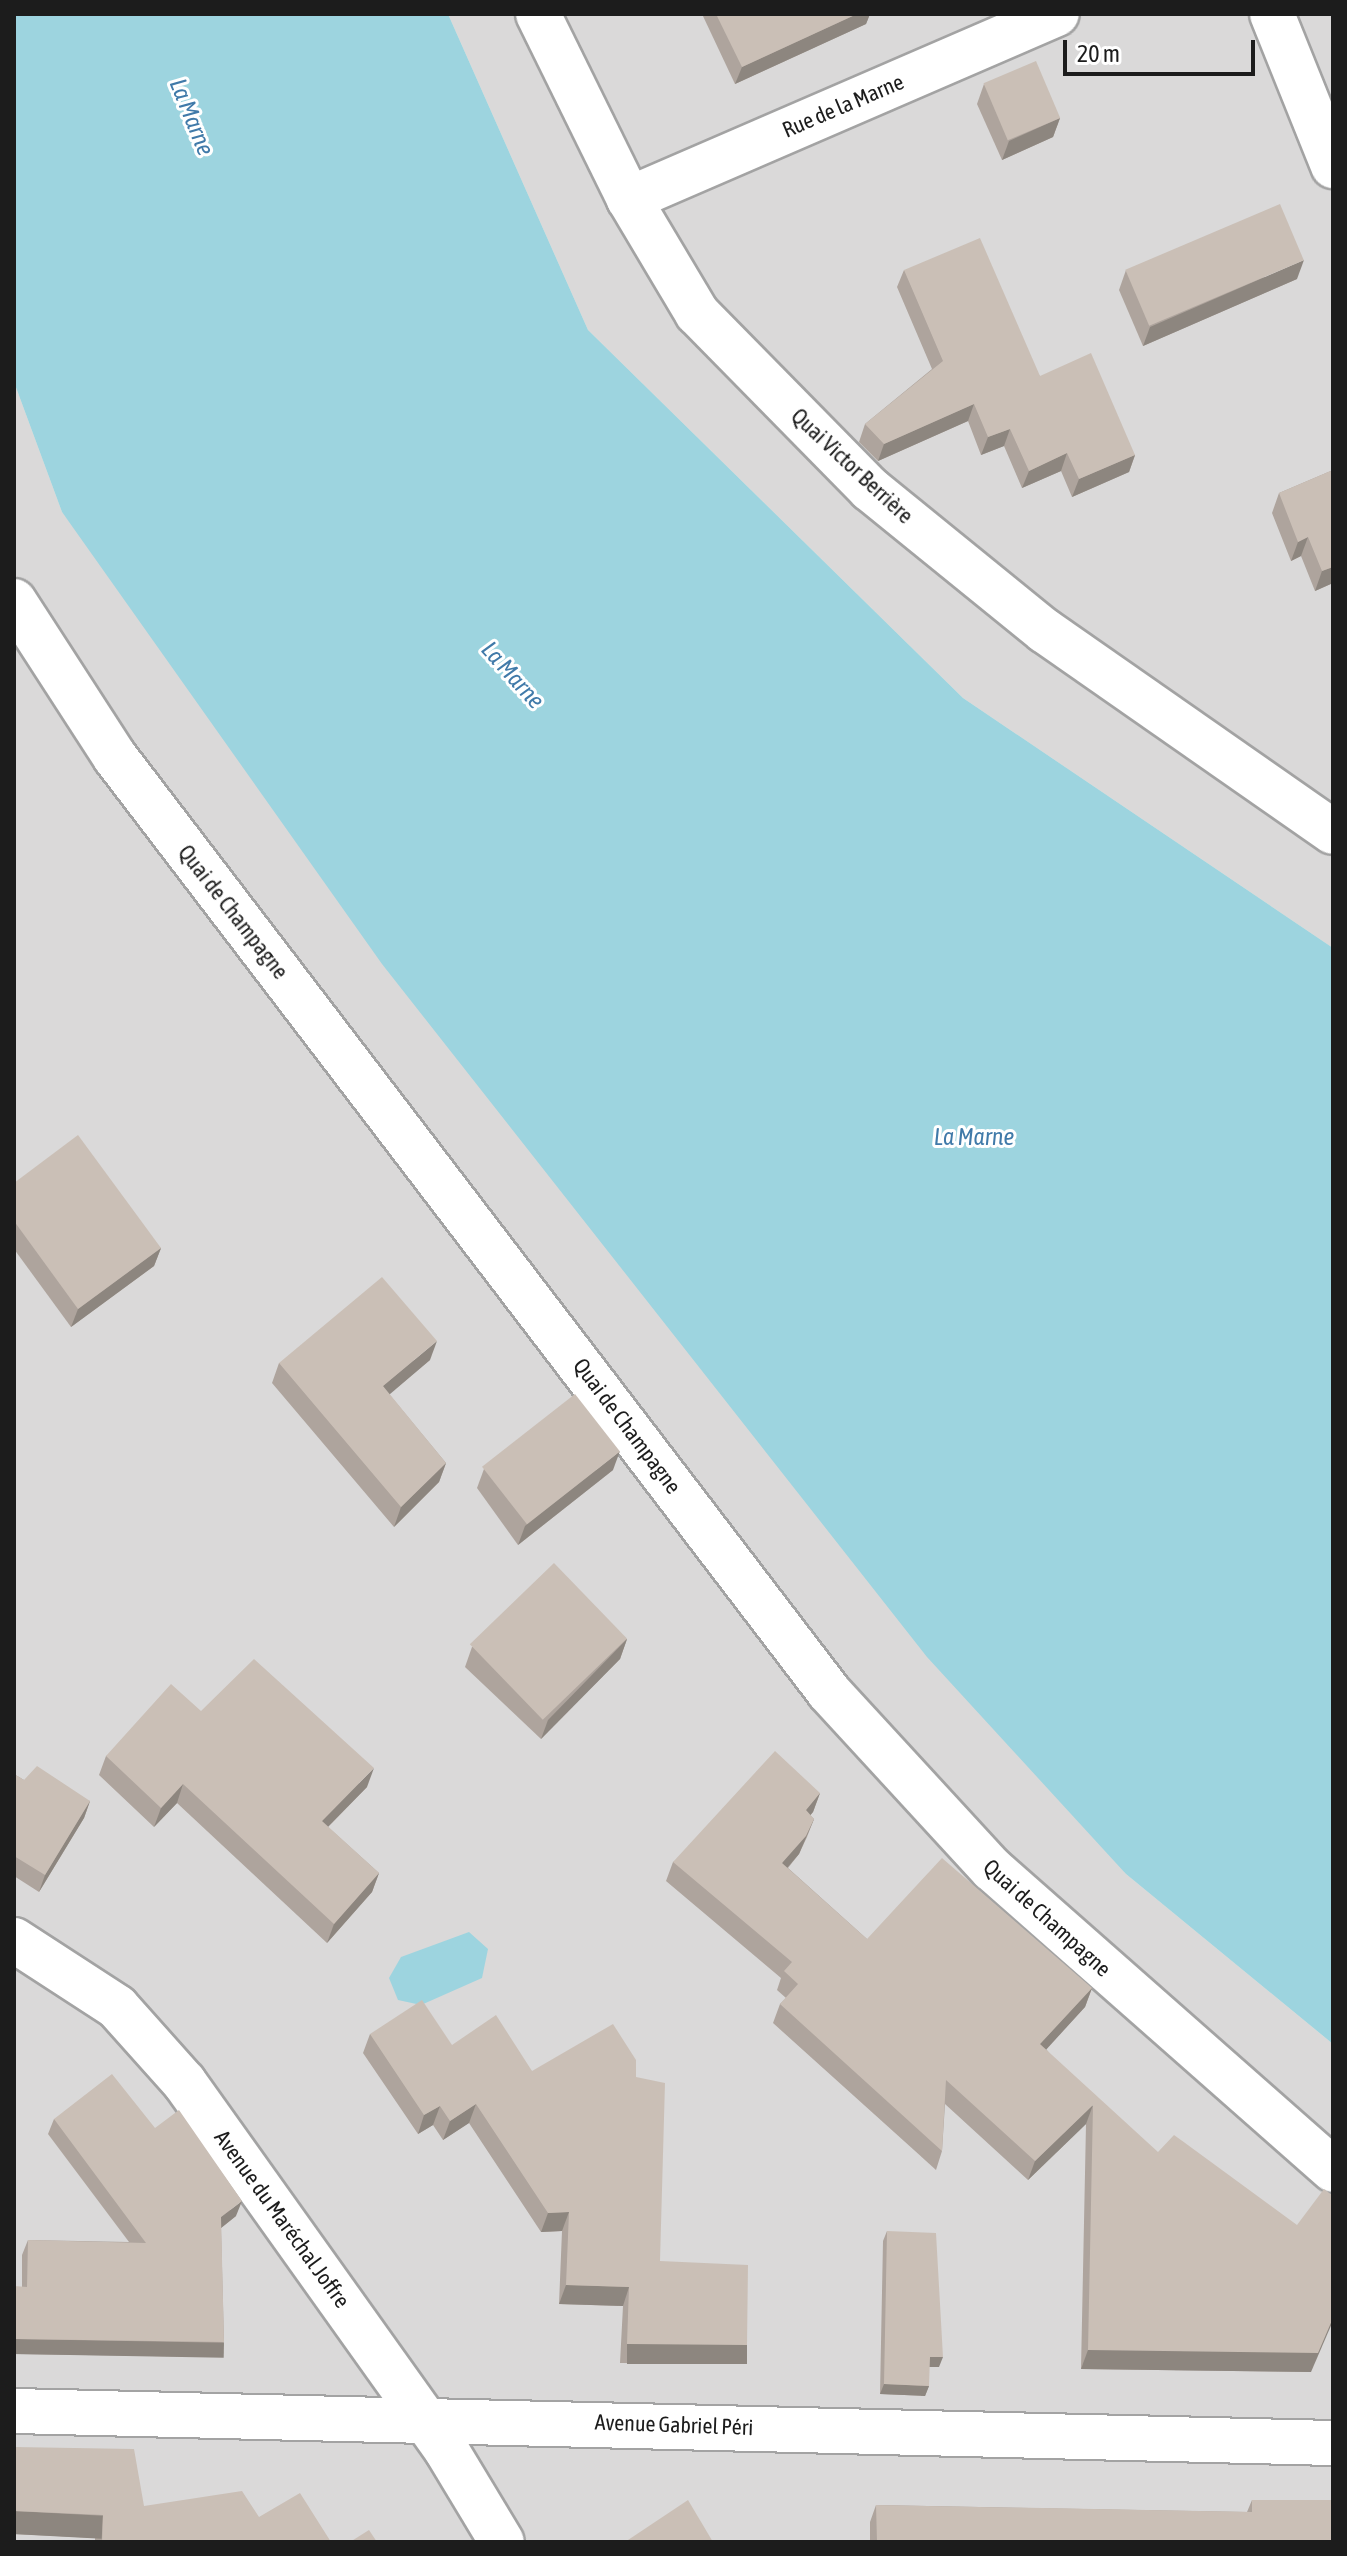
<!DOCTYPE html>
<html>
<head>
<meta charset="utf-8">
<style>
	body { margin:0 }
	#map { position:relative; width:1347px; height:2556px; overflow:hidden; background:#eee9e0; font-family:"Asap Condensed",sans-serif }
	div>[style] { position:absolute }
	.residential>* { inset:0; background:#dad9d9 }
	.water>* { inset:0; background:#9dd4df }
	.roads { filter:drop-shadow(2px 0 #a3a3a3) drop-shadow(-2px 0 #a3a3a3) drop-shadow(0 2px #a3a3a3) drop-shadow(0 -2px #a3a3a3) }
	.street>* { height:44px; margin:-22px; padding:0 22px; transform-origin:22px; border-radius:22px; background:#fff }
	.wall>* { inset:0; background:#aea49d }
	.shaded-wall>* { inset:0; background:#8d867f; transform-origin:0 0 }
	.building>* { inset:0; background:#cabfb6; transform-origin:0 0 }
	span { translate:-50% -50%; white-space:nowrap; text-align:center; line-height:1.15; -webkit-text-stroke:6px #fff; paint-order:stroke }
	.street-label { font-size:22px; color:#1c1c1c }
	.water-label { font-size:24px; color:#407aa9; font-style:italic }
	.frame { position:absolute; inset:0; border:16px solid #1c1c1c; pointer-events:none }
	.scale { position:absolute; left:1063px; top:40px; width:192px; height:36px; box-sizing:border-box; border:4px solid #1c1c1c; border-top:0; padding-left:10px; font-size:24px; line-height:28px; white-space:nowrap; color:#1c1c1c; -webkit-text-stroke:6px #fff; paint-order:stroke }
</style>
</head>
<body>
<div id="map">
	<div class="residential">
		<div style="clip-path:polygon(448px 14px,1333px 14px,1333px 948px,963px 698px,588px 330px)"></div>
		<div style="clip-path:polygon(14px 382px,62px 512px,1126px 1874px,1333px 2044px,1333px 2542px,14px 2542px)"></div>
	</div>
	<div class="water">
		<div style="clip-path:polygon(14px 14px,448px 14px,588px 330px,963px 698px,1333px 948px,1333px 2044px,1126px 1874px,927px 1657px,382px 964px,62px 512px,14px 382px)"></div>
		<div style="clip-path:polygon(469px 1932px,488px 1949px,482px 1978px,421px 2005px,398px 2000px,389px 1978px,401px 1957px)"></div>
	</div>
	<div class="roads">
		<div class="street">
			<div style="left:538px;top:14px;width:206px;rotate:63.8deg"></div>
			<div style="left:629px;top:199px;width:133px;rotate:59.2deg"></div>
			<div style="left:697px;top:313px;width:247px;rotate:45.5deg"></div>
			<div style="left:870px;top:489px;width:225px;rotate:39.1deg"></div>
			<div style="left:1045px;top:631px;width:351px;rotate:34.9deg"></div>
			<div style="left:1272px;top:14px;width:164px;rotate:68.1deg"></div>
			<div style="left:629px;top:199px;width:466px;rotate:-23.4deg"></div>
			<div style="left:14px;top:601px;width:186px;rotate:57.1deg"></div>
			<div style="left:115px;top:757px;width:1176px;rotate:52.63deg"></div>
			<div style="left:829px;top:1692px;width:241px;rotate:47.4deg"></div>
			<div style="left:992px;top:1869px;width:455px;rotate:41.4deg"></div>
			<div style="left:14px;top:1940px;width:123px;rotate:33deg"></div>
			<div style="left:117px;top:2007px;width:101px;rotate:48.2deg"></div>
			<div style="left:184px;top:2082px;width:453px;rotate:54.5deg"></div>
			<div style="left:447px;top:2451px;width:106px;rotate:58.9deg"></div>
			<div style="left:14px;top:2411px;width:1319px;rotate:1.39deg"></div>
		</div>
	</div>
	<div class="wall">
		<div style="clip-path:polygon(702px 14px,870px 14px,866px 24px,735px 84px)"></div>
		<div style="clip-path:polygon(984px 84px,1060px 118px,1053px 137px,1002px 160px,977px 104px)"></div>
		<div style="clip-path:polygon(904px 270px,1040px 376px,1135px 455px,1129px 472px,1072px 497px,1061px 471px,1022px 488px,1004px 446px,981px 455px,968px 421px,878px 461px,859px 442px,865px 424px,932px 369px,897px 287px)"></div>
		<div style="clip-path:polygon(1126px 270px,1297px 279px,1143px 346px,1119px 290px)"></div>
		<div style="clip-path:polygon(1333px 470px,1333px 583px,1315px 591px,1301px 556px,1291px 561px,1272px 513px,1279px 493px)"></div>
		<div style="clip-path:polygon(14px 1183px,161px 1248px,154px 1266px,71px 1327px,14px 1249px)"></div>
		<div style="clip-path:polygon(430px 1360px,389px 1394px,446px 1463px,439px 1482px,394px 1527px,272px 1383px,279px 1363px)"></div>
		<div style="clip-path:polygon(484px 1469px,613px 1470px,518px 1545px,477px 1488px)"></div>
		<div style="clip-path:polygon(627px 1639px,620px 1659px,541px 1739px,465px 1667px,472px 1647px)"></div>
		<div style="clip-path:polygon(201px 1711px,367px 1787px,328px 1827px,379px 1873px,372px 1892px,327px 1943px,177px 1803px,154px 1827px,99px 1775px,106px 1756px)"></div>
		<div style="clip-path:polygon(14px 1774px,24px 1780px,90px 1801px,84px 1818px,39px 1892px,14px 1876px)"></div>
		<div style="clip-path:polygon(820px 1793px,813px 1812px,810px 1815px,814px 1819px,807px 1837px,799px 1854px,788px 1868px,867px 1939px,1092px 1988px,1085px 2007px,1046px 2049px,1311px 2372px,1081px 2369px,1086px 2124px,1028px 2180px,945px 2104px,942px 2151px,936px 2170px,773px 2023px,780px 2004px,786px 1998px,777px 1990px,781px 1978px,666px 1881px,673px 1862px)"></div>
		<div style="clip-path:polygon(370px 2034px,452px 2045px,532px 2071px,636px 2077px,660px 2261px,747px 2345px,740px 2364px,620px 2363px,623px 2306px,559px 2304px,562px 2231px,541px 2232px,469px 2123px,443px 2140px,433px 2125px,418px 2134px,363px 2053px)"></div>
		<div style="clip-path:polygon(54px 2119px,155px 2128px,236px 2216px,221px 2228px,224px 2342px,219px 2357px,14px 2354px,14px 2287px,22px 2287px,22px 2255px,28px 2240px,129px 2242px,48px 2134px)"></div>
		<div style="clip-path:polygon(887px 2231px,939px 2367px,929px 2367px,929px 2386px,925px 2396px,880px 2394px,883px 2241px)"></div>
		<div style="clip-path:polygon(14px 2447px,144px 2506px,259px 2517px,331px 2542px,95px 2542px,95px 2538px,14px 2534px)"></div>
		<div style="clip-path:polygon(1252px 2500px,1333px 2542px,870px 2542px,870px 2522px,876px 2505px,1247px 2512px)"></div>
	</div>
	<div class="shaded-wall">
		<div style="clip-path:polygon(857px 14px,870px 14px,866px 24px,735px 84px,742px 67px)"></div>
		<div style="clip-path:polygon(1060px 118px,1053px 137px,1002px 160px,1009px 141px)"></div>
		<div style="clip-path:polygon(1304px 260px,1297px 279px,1143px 346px,1150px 327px)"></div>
		<div style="clip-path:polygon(974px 404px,968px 421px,878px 461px,884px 444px)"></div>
		<div style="clip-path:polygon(1010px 429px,1004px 446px,981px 455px,988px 437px)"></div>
		<div style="clip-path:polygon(1067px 453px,1061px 471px,1022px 488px,1029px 471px)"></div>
		<div style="clip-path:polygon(1135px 455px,1129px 472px,1072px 497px,1079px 479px)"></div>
		<div style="clip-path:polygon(1308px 537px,1301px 556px,1291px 561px,1298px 542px)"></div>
		<div style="clip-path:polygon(1333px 567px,1333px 583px,1315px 591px,1322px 571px)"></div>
		<div style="clip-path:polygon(161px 1248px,154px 1266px,71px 1327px,78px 1309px)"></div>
		<div style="clip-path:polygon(437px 1341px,430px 1360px,376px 1406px,383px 1386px)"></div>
		<div style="clip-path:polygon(620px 1451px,613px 1470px,518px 1545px,525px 1526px)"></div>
		<div style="clip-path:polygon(446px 1463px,439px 1482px,394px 1527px,401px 1507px)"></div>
		<div style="clip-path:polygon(627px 1639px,620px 1659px,541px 1739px,548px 1720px)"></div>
		<div style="clip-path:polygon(374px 1768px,367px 1787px,315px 1840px,322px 1821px)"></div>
		<div style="clip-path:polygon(183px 1784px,177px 1803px,154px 1827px,161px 1808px)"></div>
		<div style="clip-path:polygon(820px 1793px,813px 1812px,799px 1829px,806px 1810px)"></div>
		<div style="clip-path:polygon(90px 1801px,84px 1818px,39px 1892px,45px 1875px)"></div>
		<div style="clip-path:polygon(814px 1819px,799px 1854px,775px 1882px,782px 1863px)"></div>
		<div style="clip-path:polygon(379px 1873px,372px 1892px,327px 1943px,334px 1924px)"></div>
		<div style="clip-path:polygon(1092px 1988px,1085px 2007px,1034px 2063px,1040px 2044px)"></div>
		<div style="clip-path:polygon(476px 2104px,469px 2123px,443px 2140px,450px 2121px)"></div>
		<div style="clip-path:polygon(1093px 2105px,1086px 2124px,1028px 2180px,1035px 2161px)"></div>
		<div style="clip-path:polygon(440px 2106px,433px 2125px,418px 2134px,424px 2115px)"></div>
		<div style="clip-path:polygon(242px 2201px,236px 2216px,216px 2232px,221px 2217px)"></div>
		<div style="clip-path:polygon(569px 2212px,562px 2231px,541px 2232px,548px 2213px)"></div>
		<div style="clip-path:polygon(566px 2285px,629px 2287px,623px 2306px,559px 2304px)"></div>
		<div style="clip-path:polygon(1333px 2318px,1333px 2321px,1311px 2372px,1081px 2369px,1088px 2350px)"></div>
		<div style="left:14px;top:2339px;width:210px;height:15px;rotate:1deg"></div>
		<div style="left:627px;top:2344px;width:120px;height:20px"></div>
		<div style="clip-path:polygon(930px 2357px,943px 2357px,939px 2367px,926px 2367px)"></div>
		<div style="clip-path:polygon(884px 2384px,929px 2386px,925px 2396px,880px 2394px)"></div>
		<div style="left:14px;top:2511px;width:89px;height:23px;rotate:3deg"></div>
	</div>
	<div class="building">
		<div style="clip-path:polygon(716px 14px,857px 14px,742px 67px)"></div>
		<div style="left:1036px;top:61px;width:62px;height:57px;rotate:67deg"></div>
		<div style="left:1280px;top:204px;width:61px;height:168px;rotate:67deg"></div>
		<div style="clip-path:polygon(980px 238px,1040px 376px,1091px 353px,1135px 455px,1079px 479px,1067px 453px,1029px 471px,1010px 429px,988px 437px,974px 404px,884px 444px,865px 424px,943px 361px,904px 270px)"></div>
		<div style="clip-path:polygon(1333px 470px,1333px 567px,1322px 571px,1308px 537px,1298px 542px,1279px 493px)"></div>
		<div style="clip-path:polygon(78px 1135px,161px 1248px,78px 1309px,14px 1221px,14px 1183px)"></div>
		<div style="clip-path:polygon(382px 1277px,437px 1341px,383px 1386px,446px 1463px,401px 1507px,279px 1363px)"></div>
		<div style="left:575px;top:1394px;width:73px;height:118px;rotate:52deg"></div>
		<div style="left:554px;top:1563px;width:105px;height:117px;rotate:46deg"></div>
		<div style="clip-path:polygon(254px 1659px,374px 1768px,322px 1821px,379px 1873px,334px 1924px,183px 1784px,161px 1808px,106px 1756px,171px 1684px,201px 1711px)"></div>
		<div style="clip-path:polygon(775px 1751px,820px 1793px,806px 1810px,814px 1819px,806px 1836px,782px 1863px,867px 1939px,942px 1858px,1092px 1988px,1040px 2044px,1158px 2152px,1174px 2135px,1297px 2225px,1324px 2189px,1333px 2196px,1333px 2318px,1318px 2353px,1088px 2350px,1093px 2105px,1035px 2161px,946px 2080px,942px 2151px,780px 2004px,798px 1984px,784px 1971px,792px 1962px,673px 1862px)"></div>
		<div style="clip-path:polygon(37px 1766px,90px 1801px,45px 1875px,14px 1856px,14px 1774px,24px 1780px)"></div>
		<div style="clip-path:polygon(422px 2000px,452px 2045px,496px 2015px,532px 2071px,613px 2024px,636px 2060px,636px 2077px,665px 2083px,660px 2261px,748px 2265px,747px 2345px,627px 2344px,629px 2287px,566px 2285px,569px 2212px,548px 2213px,476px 2104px,450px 2121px,440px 2106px,424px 2115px,370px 2034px)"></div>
		<div style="clip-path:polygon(112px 2074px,155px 2128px,179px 2110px,242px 2201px,221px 2217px,224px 2342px,14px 2339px,14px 2286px,27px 2287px,28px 2240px,146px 2243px,54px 2119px)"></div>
		<div style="clip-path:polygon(887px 2231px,936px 2233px,943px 2357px,930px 2357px,929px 2386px,884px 2384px)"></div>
		<div style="clip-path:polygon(14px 2447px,134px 2449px,144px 2506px,242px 2491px,259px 2517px,300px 2493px,331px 2542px,102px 2542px,103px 2515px,14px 2511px)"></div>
		<div style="clip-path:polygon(688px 2500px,713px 2542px,625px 2542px)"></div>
		<div style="clip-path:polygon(1252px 2500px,1333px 2500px,1333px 2542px,877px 2542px,876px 2505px,1252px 2512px)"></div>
		<div style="clip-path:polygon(369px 2530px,377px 2542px,350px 2542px)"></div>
	</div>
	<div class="street-label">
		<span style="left:843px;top:106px;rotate:-23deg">Rue de la Marne</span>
		<span style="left:852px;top:466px;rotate:43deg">Quai Victor Berrière</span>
		<span style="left:233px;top:912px;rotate:52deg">Quai de Champagne</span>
		<span style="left:627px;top:1426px;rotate:53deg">Quai de Champagne</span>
		<span style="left:1047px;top:1918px;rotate:42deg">Quai de Champagne</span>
		<span style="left:282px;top:2219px;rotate:54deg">Avenue du Maréchal Joffre</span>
		<span style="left:674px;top:2425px;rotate:2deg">Avenue Gabriel Péri</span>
	</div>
	<div class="water-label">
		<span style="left:192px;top:117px;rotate:68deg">La Marne</span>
		<span style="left:513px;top:675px;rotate:48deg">La Marne</span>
		<span style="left:974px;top:1137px">La Marne</span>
	</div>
	<div class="frame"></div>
	<div class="scale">20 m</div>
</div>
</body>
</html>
